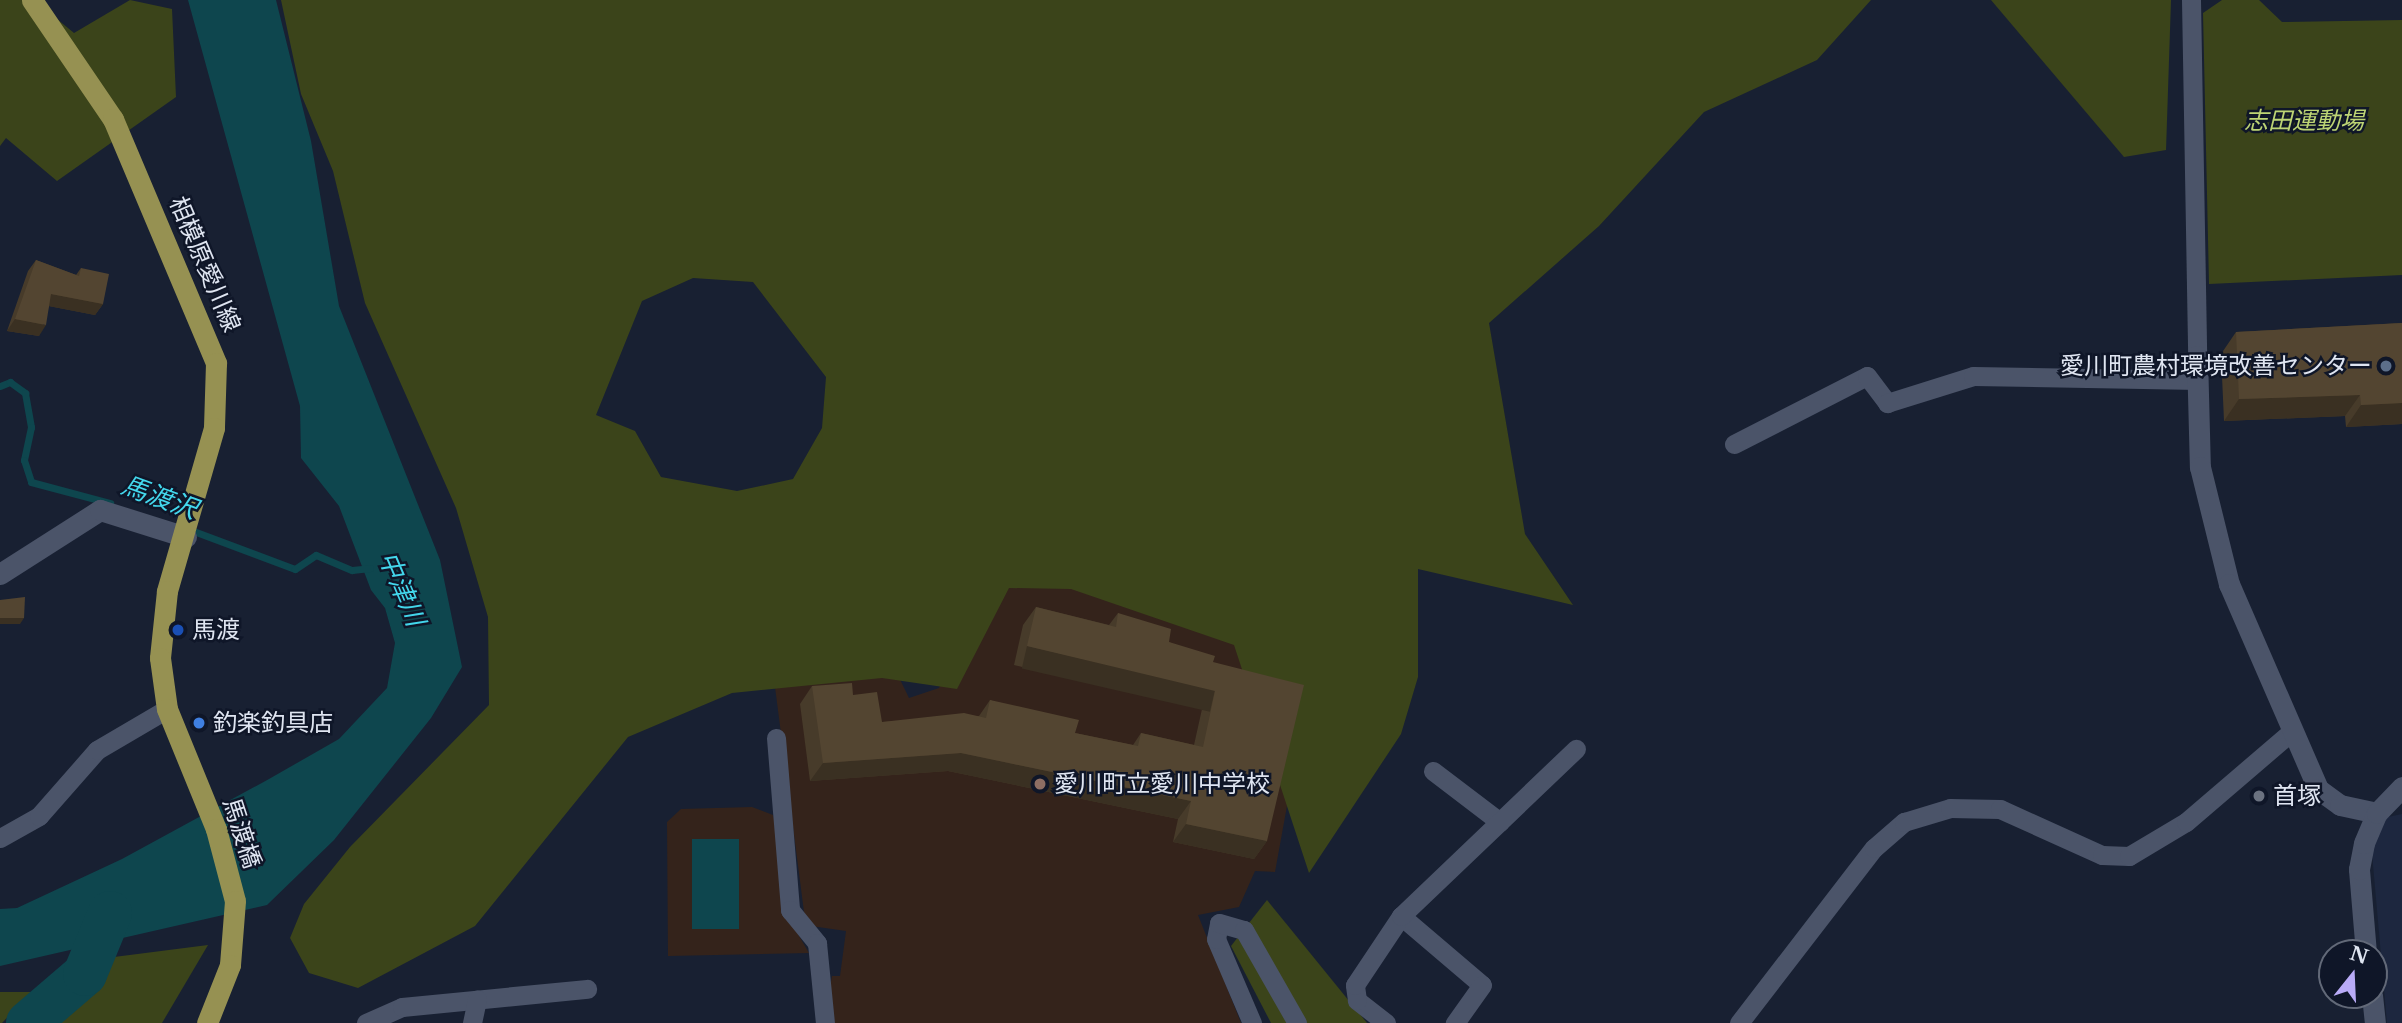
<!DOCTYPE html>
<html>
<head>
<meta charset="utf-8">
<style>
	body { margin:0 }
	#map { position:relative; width:2402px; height:1023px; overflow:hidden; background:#182032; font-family:"Libre Baskerville","Noto Sans JP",serif }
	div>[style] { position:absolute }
	.built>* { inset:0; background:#1d273f }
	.education>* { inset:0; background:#34231b }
	.green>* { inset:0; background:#3b441a }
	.water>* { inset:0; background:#0e464e; transform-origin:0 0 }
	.stream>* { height:7px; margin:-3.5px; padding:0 3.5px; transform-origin:3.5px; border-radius:3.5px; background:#0e464e }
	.river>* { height:44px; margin:-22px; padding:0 22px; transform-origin:22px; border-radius:22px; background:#0e464e }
	.street>* { height:19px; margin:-9.5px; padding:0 9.5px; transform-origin:9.5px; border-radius:9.5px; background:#4b5469 }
	.secondary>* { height:21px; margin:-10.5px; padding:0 10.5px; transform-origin:10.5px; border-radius:10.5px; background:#4b5469 }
	.primary>* { height:21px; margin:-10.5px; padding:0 10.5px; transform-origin:10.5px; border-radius:10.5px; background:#969152 }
	.wall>* { inset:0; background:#473b2a }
	.shaded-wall>* { inset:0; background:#3a3022; transform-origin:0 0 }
	.building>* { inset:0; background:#534531 }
	.dots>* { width:19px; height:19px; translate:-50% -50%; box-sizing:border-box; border:4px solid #0f1628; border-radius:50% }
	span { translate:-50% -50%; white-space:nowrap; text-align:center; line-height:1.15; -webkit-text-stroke:5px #0f1628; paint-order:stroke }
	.park-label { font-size:24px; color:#bdd474; font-style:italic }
	.street-label { font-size:24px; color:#dfe5f1 }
	.poi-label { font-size:24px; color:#dfe5f1 }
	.right { translate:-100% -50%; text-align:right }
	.left { translate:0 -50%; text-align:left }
	.water-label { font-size:26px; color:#43d7ec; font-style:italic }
	.north { position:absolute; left:2318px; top:939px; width:70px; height:70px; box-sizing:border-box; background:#0f1628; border:2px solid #626978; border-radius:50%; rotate:18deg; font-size:19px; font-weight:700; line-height:28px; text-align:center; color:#dfe5f1 }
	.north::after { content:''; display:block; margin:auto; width:24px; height:32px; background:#b9abf7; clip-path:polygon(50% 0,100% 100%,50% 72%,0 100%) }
</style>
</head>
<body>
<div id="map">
	<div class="built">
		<div style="clip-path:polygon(2402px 814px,2402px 1023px,2387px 1023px,2372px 853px,2383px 818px)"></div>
	</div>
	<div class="education">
		<div style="clip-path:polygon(1037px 573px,1312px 668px,1275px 872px,1255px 871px,1239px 907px,1198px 915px,1241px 1023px,832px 1023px,829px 993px,832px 976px,840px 976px,846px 931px,811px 926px,804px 912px,775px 687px,895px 669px,909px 698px,939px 688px,983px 585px)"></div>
		<div style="clip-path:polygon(752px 807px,773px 815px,783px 850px,785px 912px,809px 953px,668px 956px,667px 822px,681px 809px)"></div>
	</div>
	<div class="green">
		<div style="clip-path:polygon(0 0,34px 0,74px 33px,130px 0,172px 9px,176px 97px,57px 181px,6px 138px,0 146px)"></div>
		<div style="clip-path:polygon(evenodd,281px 0,1871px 0,1817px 60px,1704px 112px,1599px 226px,1489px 323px,1525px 534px,1573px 605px,1418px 569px,1418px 677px,1401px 734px,1309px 873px,1234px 645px,1071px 589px,1009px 588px,957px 689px,882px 678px,732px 693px,628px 737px,475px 926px,358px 988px,309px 973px,290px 938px,304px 904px,350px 847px,489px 705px,488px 617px,456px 508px,365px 303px,333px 171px,301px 94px,281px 0,693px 278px,753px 282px,826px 377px,822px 428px,793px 479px,737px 491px,661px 477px,635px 431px,596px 415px,642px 301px,693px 278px)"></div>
		<div style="clip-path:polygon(1991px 0,2171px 0,2166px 150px,2124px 157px)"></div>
		<div style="clip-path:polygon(2222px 0,2259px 0,2282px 22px,2402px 20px,2402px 275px,2209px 284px,2203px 13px)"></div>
		<div style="clip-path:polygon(1267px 900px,1367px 1023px,1271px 1023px,1231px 946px)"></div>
		<div style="clip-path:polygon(208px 945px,162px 1023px,38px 1023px,114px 957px)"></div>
		<div style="clip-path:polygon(0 992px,31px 992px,2px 1023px,0 1023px)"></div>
	</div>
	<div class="water">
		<div style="clip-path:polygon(188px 0,276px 0,311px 141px,339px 306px,440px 560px,462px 667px,431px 718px,334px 840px,267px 905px,0 966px,0 909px,17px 908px,122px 859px,269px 779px,339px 739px,387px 688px,395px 643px,385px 608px,371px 590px,339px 506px,301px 458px,300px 406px)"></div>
		<div style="left:692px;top:839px;width:47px;height:90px"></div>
	</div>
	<div class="stream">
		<div style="left:0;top:386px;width:11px;rotate:-22deg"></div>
		<div style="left:10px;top:382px;width:19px;rotate:36deg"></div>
		<div style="left:25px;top:393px;width:35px;rotate:80deg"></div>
		<div style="left:31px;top:427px;width:34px;rotate:102deg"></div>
		<div style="left:24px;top:460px;width:23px;rotate:72deg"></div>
		<div style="left:31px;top:482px;width:82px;rotate:14.9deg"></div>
		<div style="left:188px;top:529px;width:114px;rotate:20.5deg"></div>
		<div style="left:295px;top:569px;width:25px;rotate:-34deg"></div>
		<div style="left:316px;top:555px;width:39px;rotate:23deg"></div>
		<div style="left:352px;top:570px;width:18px;rotate:-6deg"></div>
	</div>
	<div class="river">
		<div style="left:28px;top:1023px;width:75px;rotate:-40.7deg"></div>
		<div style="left:85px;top:974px;width:66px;rotate:-67.7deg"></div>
	</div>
	<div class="street">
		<div style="left:2191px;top:0;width:356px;rotate:89deg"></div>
		<div style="left:1734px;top:444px;width:149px;rotate:-27.1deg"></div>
		<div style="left:1867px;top:376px;width:34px;rotate:53deg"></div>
		<div style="left:1887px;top:403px;width:90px;rotate:-17.4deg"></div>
		<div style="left:1973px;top:376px;width:225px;rotate:1deg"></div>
		<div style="left:776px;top:738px;width:173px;rotate:85.3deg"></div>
		<div style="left:790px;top:910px;width:43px;rotate:50.7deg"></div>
		<div style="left:817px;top:943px;width:80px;rotate:84.3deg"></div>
		<div style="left:1433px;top:771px;width:84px;rotate:37.3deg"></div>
		<div style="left:0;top:838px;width:45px;rotate:-29.4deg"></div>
		<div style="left:39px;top:816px;width:88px;rotate:-48.7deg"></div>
		<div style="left:97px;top:750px;width:81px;rotate:-30.4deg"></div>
		<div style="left:1401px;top:916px;width:106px;rotate:40.4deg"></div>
		<div style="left:1482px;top:985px;width:47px;rotate:125.4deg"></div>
		<div style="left:366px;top:1023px;width:39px;rotate:-24deg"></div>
		<div style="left:402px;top:1007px;width:186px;rotate:-5.6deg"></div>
		<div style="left:472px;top:1023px;width:24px;rotate:-78deg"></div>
		<div style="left:1252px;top:1023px;width:91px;rotate:-113.2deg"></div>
		<div style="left:1216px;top:939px;width:16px;rotate:-79deg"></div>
		<div style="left:1219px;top:923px;width:26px;rotate:16deg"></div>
		<div style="left:1244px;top:930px;width:107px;rotate:60.3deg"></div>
		<div style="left:1386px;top:1023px;width:37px;rotate:-142deg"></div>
		<div style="left:1357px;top:1000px;width:15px;rotate:-98deg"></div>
		<div style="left:1355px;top:985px;width:83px;rotate:-56.3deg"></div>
		<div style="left:1401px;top:916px;width:242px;rotate:-43.7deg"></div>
		<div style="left:1739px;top:1023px;width:221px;rotate:-52.4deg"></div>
		<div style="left:1874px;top:848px;width:40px;rotate:-41deg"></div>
		<div style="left:1904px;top:822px;width:48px;rotate:-16.9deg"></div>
		<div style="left:1950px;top:808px;width:50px;rotate:1.1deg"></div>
		<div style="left:2000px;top:809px;width:112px;rotate:24.3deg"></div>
		<div style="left:2102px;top:855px;width:27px;rotate:2deg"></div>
		<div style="left:2129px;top:856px;width:66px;rotate:-30.8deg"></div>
		<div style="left:2186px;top:822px;width:138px;rotate:-40.6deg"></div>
	</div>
	<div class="secondary">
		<div style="left:2197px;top:356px;width:111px;rotate:88.5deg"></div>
		<div style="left:2200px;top:467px;width:121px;rotate:76.1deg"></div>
		<div style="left:2229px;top:584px;width:223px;rotate:66.5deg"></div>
		<div style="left:2318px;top:789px;width:27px;rotate:36deg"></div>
		<div style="left:2340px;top:805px;width:38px;rotate:12deg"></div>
		<div style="left:0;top:574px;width:119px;rotate:-32.6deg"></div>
		<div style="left:100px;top:510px;width:90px;rotate:17.4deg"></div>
		<div style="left:2366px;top:953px;width:84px;rotate:-94.8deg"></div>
		<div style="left:2359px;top:869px;width:26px;rotate:-79deg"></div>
		<div style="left:2364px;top:843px;width:33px;rotate:-67deg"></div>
		<div style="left:2377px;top:813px;width:36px;rotate:-46deg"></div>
		<div style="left:2372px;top:995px;width:28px;rotate:84deg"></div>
	</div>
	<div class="primary">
		<div style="left:32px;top:0;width:144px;rotate:55.8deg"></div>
		<div style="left:113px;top:119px;width:265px;rotate:67.1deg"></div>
		<div style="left:216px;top:363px;width:65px;rotate:91.8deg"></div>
		<div style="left:214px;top:428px;width:170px;rotate:106.1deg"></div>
		<div style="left:167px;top:591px;width:67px;rotate:96deg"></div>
		<div style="left:160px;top:658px;width:51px;rotate:82.2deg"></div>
		<div style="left:167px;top:709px;width:130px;rotate:67.8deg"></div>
		<div style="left:216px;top:829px;width:74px;rotate:75.2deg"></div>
		<div style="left:235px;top:901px;width:64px;rotate:94.5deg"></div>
		<div style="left:230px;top:965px;width:62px;rotate:111.6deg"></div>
	</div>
	<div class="wall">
		<div style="clip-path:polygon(36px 260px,76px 275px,81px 268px,103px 304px,95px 315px,49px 306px,39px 336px,7px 331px,28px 271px)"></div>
		<div style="clip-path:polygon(2402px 323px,2402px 424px,2346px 427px,2345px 416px,2224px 421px,2221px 354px,2236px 332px)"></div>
		<div style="clip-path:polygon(1036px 607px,1109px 625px,1118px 613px,1169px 642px,1213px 662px,1267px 841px,1254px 859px,1173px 842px,1178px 819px,948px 771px,810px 781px,800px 704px,812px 686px,853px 695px,882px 722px,979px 716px,990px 700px,1075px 733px,1133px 745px,1141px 733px,1194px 745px,1202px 709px,1014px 665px,1023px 625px)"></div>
	</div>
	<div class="shaded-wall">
		<div style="clip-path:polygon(51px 294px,103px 304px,95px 315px,43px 305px)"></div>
		<div style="clip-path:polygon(15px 319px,46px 325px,39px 336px,7px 331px)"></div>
		<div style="clip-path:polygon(2360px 395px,2345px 416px,2224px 421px,2239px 399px)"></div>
		<div style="clip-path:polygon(2402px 403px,2402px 424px,2346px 427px,2361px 405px)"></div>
		<div style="clip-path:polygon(0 618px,24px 618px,20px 624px,0 624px)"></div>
		<div style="left:1027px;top:646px;width:193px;height:23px;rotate:13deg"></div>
		<div style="clip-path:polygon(961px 753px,1191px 801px,1178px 819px,948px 771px,810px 781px,823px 763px)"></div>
		<div style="clip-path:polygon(1186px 824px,1267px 841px,1254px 859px,1173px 842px)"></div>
	</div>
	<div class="building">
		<div style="clip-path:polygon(36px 260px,79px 276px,81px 268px,109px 274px,103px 304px,51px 294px,46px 325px,15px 319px)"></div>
		<div style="clip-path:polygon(2402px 323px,2402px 403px,2361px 405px,2360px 395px,2239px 399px,2236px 332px)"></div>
		<div style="clip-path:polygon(25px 597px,24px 618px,0 618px,0 600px)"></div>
		<div style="clip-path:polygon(1036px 607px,1116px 627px,1118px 613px,1171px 629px,1169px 642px,1215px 656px,1213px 662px,1304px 685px,1267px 841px,1186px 824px,1191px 801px,961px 753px,823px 763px,812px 686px,852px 683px,853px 695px,877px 692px,882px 722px,964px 713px,986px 718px,990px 700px,1079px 720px,1075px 733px,1138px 746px,1141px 733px,1203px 747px,1215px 691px,1027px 646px)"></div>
	</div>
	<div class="dots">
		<div style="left:2386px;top:366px;background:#5c6f8a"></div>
		<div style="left:178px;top:630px;background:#1a4fb4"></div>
		<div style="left:199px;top:723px;background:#3f7fe0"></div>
		<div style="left:1040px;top:784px;background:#8d6e63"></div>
		<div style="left:2259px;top:796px;background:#6b7280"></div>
	</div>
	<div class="park-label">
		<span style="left:2304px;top:121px">志田運動場</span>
	</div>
	<div class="street-label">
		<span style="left:205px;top:264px;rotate:67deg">相模原愛川線</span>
		<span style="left:242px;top:833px;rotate:72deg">馬渡橋</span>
	</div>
	<div class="poi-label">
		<span class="right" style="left:2372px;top:366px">愛川町農村環境改善センター</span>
		<span class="left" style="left:192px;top:630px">馬渡</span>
		<span class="left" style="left:213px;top:723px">釣楽釣具店</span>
		<span class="left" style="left:1054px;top:784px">愛川町立愛川中学校</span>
		<span class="left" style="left:2273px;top:796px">首塚</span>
	</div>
	<div class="water-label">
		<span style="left:159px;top:498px;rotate:20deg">馬渡沢</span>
		<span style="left:401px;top:589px;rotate:67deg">中津川</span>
	</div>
	<div class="north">N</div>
</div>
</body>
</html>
